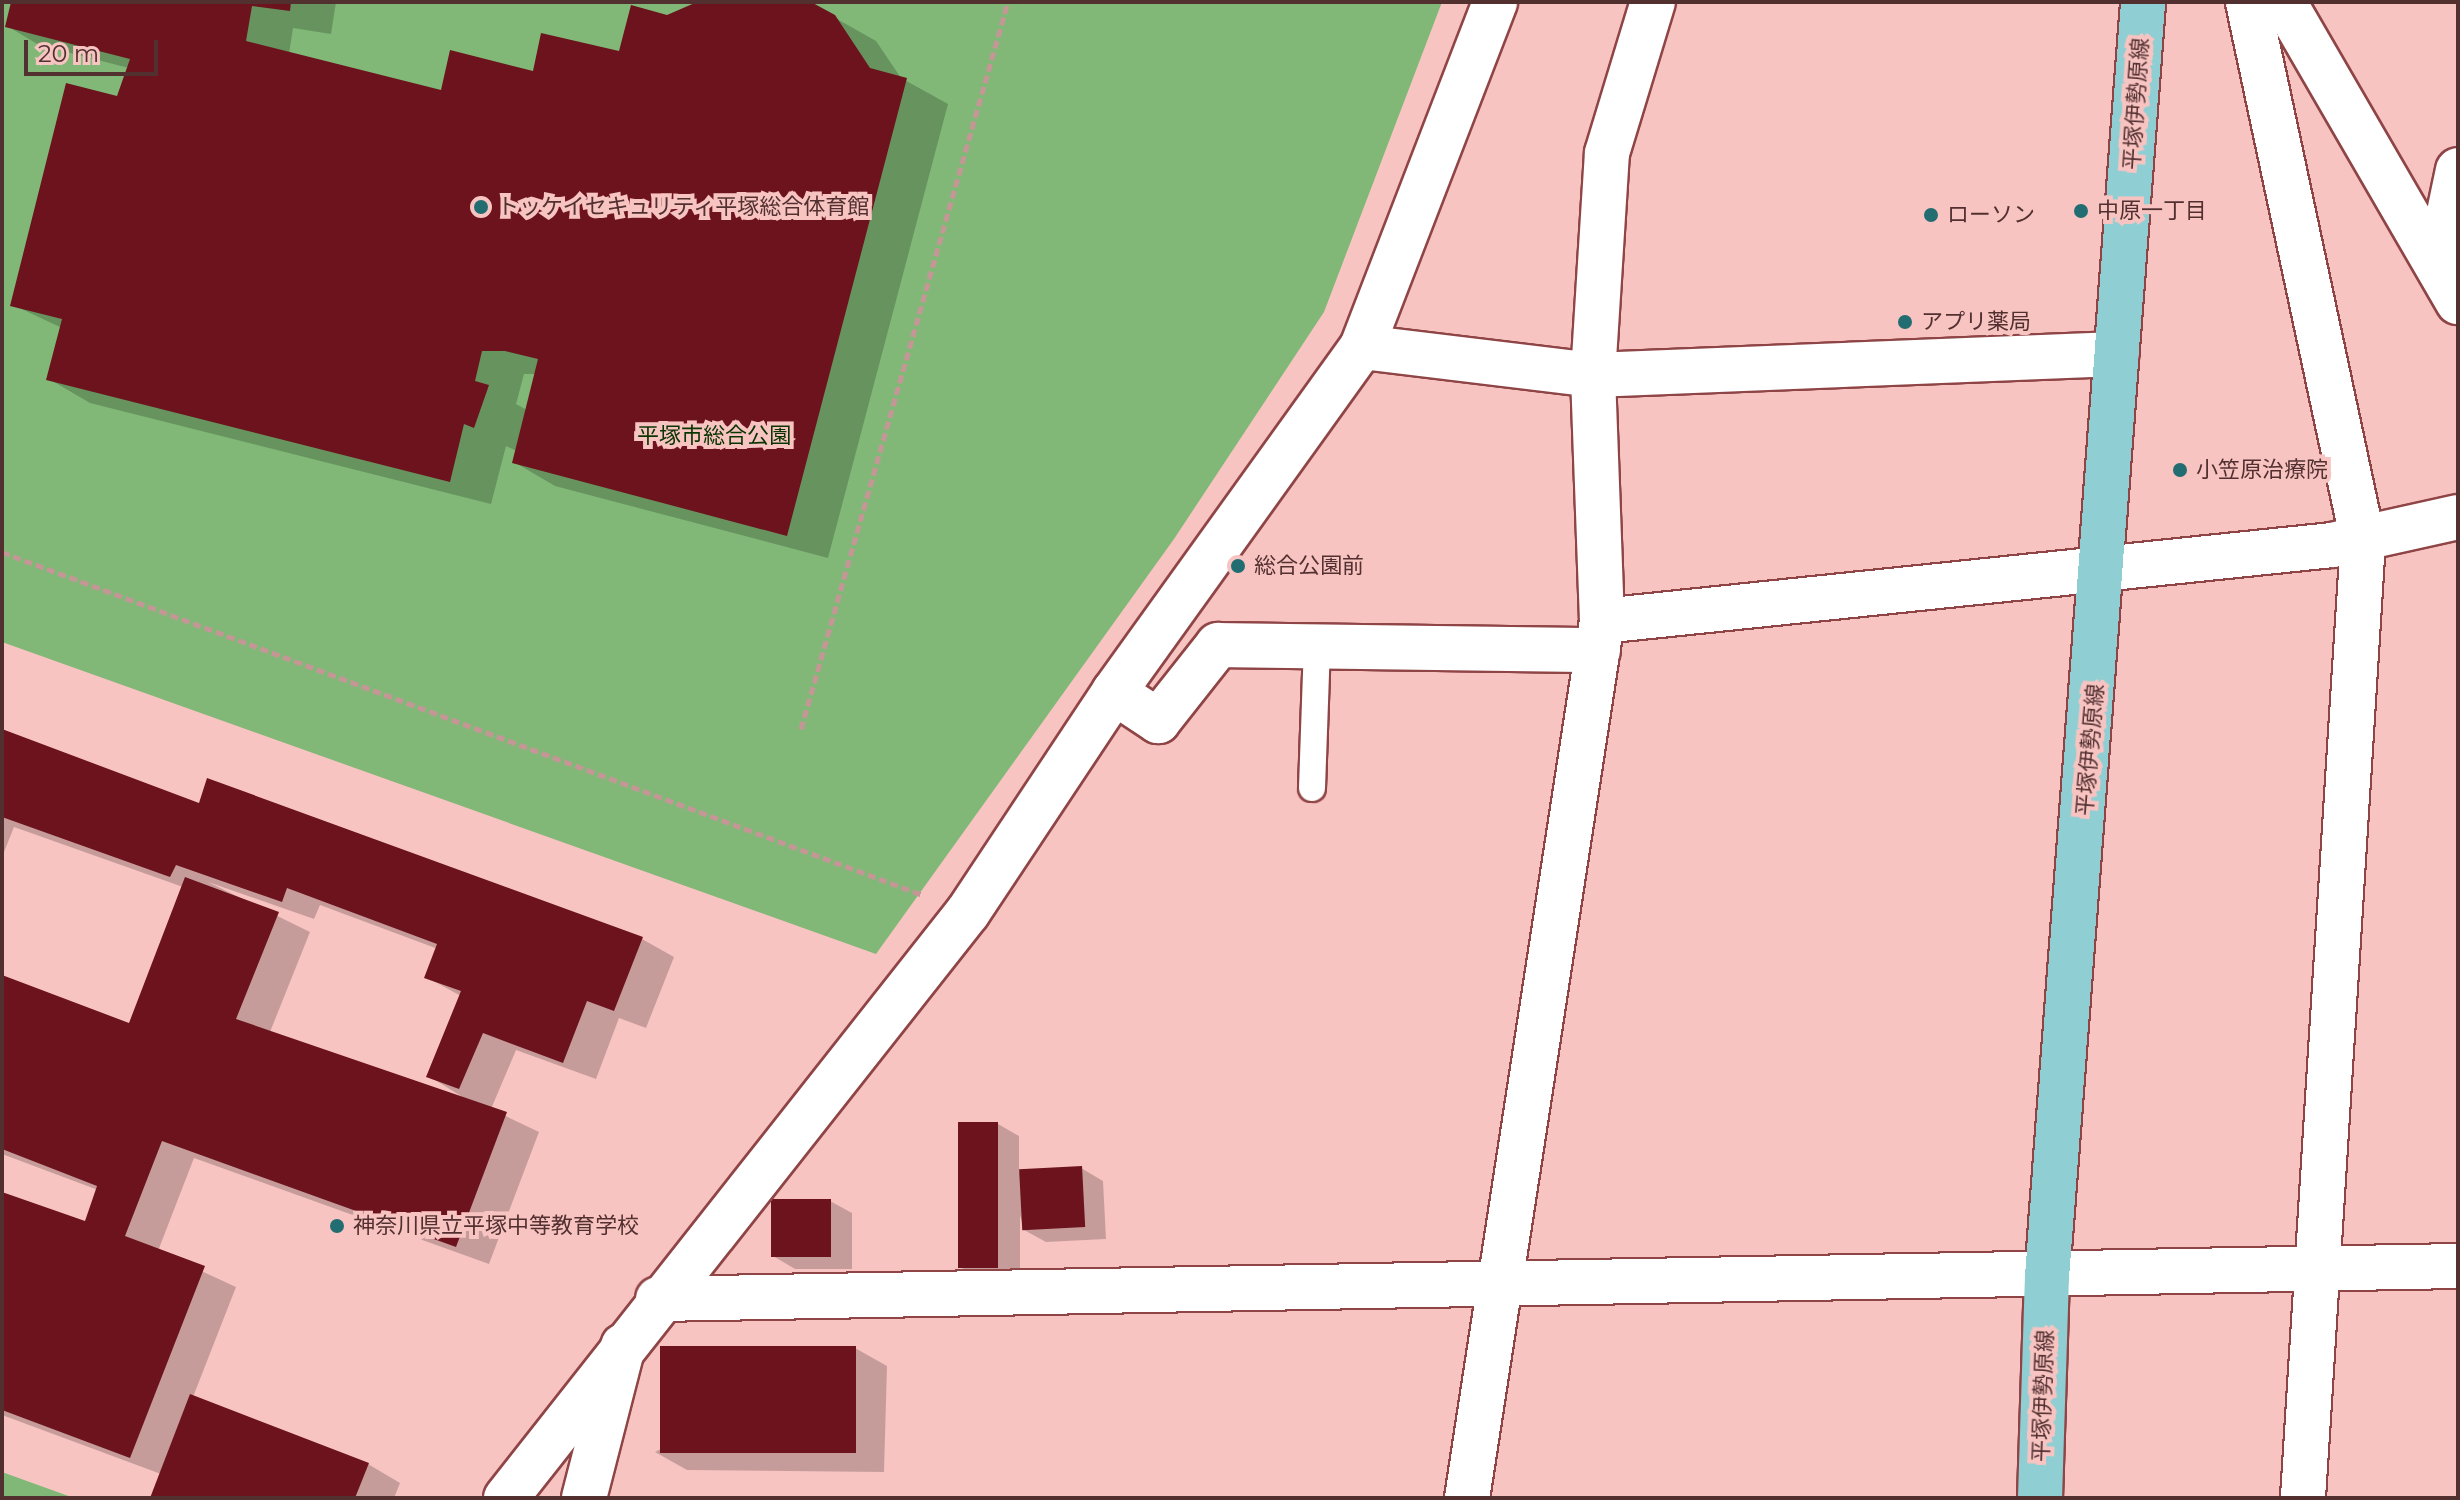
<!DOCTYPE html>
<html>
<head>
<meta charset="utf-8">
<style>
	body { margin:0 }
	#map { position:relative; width:2460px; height:1500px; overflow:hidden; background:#f8c4c2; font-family:Montserrat,"Noto Sans JP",sans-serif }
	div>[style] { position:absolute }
	.green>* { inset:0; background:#81b877 }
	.shadow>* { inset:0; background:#0003 }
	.building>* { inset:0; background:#6c131d; transform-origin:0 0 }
	.path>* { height:5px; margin-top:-2.5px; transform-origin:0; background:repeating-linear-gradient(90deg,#c49695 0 8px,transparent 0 12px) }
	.roads { filter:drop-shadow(2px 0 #8f4546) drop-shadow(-2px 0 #8f4546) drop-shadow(0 2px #8f4546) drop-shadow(0 -2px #8f4546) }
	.lane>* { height:26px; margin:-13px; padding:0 13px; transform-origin:13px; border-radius:13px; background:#fff }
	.street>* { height:44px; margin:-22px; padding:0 22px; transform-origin:22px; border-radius:22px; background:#fff }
	.secondary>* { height:44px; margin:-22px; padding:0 22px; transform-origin:22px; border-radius:22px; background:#fff }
	.primary>* { height:44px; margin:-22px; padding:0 22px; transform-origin:22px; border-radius:22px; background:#8fced2 }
	.dots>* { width:22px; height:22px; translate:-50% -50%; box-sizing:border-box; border:4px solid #f8c4c2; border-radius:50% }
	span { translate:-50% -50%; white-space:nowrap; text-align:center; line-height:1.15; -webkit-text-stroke:8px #f8c4c2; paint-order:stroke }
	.street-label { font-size:22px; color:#523030 }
	.poi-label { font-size:22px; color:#523030 }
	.left { translate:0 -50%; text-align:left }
	.park-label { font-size:22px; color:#073401 }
	.frame { position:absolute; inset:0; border:4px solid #523030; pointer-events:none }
	.scale { position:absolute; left:24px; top:40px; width:134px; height:36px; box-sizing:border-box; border:4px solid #523030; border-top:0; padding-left:10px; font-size:24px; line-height:28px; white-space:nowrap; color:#523030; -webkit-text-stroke:6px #f8c4c2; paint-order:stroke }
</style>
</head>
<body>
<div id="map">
	<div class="green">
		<div style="clip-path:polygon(2px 2px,1442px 2px,1324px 312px,1174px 539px,876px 954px,2px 642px)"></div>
		<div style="clip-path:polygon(2px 1472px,74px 1498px,2px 1498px)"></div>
	</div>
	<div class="shadow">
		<div style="clip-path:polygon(evenodd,13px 2px,336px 2px,331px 34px,293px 28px,289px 54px,442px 93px,621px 53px,702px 2px,807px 2px,876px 41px,901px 78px,948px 104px,828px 558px,555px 486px,514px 462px,517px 451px,506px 446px,491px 504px,90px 403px,49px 379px,62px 328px,13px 305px,121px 101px,129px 68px,39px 45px,7px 26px,13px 2px,524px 374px,537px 374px,527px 410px,516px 404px,524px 374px)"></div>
		<div style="clip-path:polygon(evenodd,2px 731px,200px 805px,642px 939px,674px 957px,646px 1028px,619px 1018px,596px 1079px,516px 1050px,491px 1109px,539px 1132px,489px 1264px,194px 1158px,158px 1251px,236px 1287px,193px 1397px,368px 1464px,400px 1483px,394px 1498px,152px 1498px,161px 1474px,2px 1415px,2px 1195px,86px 1223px,98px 1190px,2px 1154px,2px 977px,130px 1026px,183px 887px,14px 827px,2px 857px,2px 731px,208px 882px,314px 919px,320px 905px,438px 949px,426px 977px,461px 996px,429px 1076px,467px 1100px,270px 1032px,310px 932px,208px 882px)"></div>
		<div style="clip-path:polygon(998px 1124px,1019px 1136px,1019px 1172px,1081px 1168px,1103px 1181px,1106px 1239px,1046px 1242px,1024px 1230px,1020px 1215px,1020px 1279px,982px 1279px,960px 1267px)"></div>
		<div style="clip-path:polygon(830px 1201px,852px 1213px,852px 1269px,795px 1269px,773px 1256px)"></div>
		<div style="clip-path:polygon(855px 1348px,887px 1366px,884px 1472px,687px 1470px,655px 1452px)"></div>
	</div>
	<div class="building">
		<div style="clip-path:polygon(11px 2px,291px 2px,290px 11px,252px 6px,246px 41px,441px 90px,450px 50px,533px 71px,541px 33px,619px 51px,631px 5px,667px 15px,697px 2px,811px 2px,835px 15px,870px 68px,907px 78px,787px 536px,512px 463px,538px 359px,505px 351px,482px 351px,475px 381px,489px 385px,474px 428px,464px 424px,450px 482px,46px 380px,62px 319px,10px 306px,66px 83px,117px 96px,130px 59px,5px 27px)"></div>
		<div style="clip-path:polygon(2px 729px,199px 803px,207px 778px,643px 937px,614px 1011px,587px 1001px,563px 1063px,483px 1033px,459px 1089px,426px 1077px,461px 991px,424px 978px,437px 944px,287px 888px,282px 902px,176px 865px,170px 877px,2px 817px)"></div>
		<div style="clip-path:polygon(185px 877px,279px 912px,236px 1019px,507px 1112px,456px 1247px,162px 1141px,125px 1236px,205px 1266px,130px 1458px,2px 1410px,2px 1192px,85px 1221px,97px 1186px,2px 1149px,2px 975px,129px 1023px)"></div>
		<div style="left:958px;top:1122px;width:40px;height:146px"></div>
		<div style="left:1082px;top:1166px;width:61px;height:63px;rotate:87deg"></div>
		<div style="left:771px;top:1199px;width:60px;height:58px"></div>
		<div style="left:660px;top:1346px;width:196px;height:107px"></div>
		<div style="clip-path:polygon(190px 1394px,369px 1463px,355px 1498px,150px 1498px)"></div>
	</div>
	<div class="path">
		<div style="left:2px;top:552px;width:983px;rotate:20.43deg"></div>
		<div style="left:801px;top:729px;width:756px;rotate:-74.11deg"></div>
	</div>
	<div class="roads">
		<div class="lane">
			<div style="left:1312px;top:788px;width:142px;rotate:-88deg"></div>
		</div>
		<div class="street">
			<div style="left:2248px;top:2px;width:551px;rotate:77.96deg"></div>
			<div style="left:2363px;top:541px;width:959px;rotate:93.59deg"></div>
			<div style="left:2438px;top:265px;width:97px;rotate:-78.1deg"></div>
			<div style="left:1362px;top:347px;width:233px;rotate:6.9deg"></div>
			<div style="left:1593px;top:375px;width:524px;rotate:-2.29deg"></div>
			<div style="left:1114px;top:692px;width:53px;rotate:33.4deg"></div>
			<div style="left:1158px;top:721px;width:97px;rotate:-51.7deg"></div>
			<div style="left:1218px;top:645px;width:380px;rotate:0.8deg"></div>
			<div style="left:658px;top:1299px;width:1800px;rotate:-1.05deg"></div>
			<div style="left:584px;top:1498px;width:157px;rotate:-75.6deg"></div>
			<div style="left:1467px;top:1498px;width:887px;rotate:-81.25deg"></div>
			<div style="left:1602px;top:621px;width:246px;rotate:-92.1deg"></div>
			<div style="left:1593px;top:375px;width:222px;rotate:-86.4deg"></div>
			<div style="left:1607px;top:153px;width:158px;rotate:-73.1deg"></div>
		</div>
		<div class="secondary">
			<div style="left:2284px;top:2px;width:347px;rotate:59.9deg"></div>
			<div style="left:1602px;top:621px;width:734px;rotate:-5.94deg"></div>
			<div style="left:2332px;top:545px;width:129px;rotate:-12.5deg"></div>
			<div style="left:506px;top:1498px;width:746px;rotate:-51.75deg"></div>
			<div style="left:968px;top:912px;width:264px;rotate:-56.4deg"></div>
			<div style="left:1114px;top:692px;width:425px;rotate:-54.3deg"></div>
			<div style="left:1362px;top:347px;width:370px;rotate:-68.9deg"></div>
		</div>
		<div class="primary">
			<div style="left:2040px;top:1498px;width:221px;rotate:-88.2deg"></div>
			<div style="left:2047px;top:1277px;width:1279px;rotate:-85.69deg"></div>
		</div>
	</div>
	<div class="dots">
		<div style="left:481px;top:207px;background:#216d71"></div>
		<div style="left:2081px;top:211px;background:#216d71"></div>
		<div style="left:1931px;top:215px;background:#216d71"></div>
		<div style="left:1905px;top:322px;background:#216d71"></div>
		<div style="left:2180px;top:470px;background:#216d71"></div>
		<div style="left:1238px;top:566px;background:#216d71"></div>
		<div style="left:337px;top:1226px;background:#216d71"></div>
	</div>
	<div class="street-label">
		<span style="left:2136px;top:104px;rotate:-86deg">平塚伊勢原線</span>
		<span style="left:2090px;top:750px;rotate:-85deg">平塚伊勢原線</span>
		<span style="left:2043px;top:1396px;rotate:-88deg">平塚伊勢原線</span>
	</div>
	<div class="poi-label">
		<span class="left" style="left:497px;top:207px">トッケイセキュリティ平塚総合体育館</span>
		<span class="left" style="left:2097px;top:211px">中原一丁目</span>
		<span class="left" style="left:1947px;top:215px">ローソン</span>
		<span class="left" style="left:1921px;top:322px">アプリ薬局</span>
		<span class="left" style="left:2196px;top:470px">小笠原治療院</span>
		<span class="left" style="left:1254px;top:566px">総合公園前</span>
		<span class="left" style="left:353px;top:1226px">神奈川県立平塚中等教育学校</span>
	</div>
	<div class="park-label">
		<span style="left:714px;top:436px">平塚市総合公園</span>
	</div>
	<div class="frame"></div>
	<div class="scale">20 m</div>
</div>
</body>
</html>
